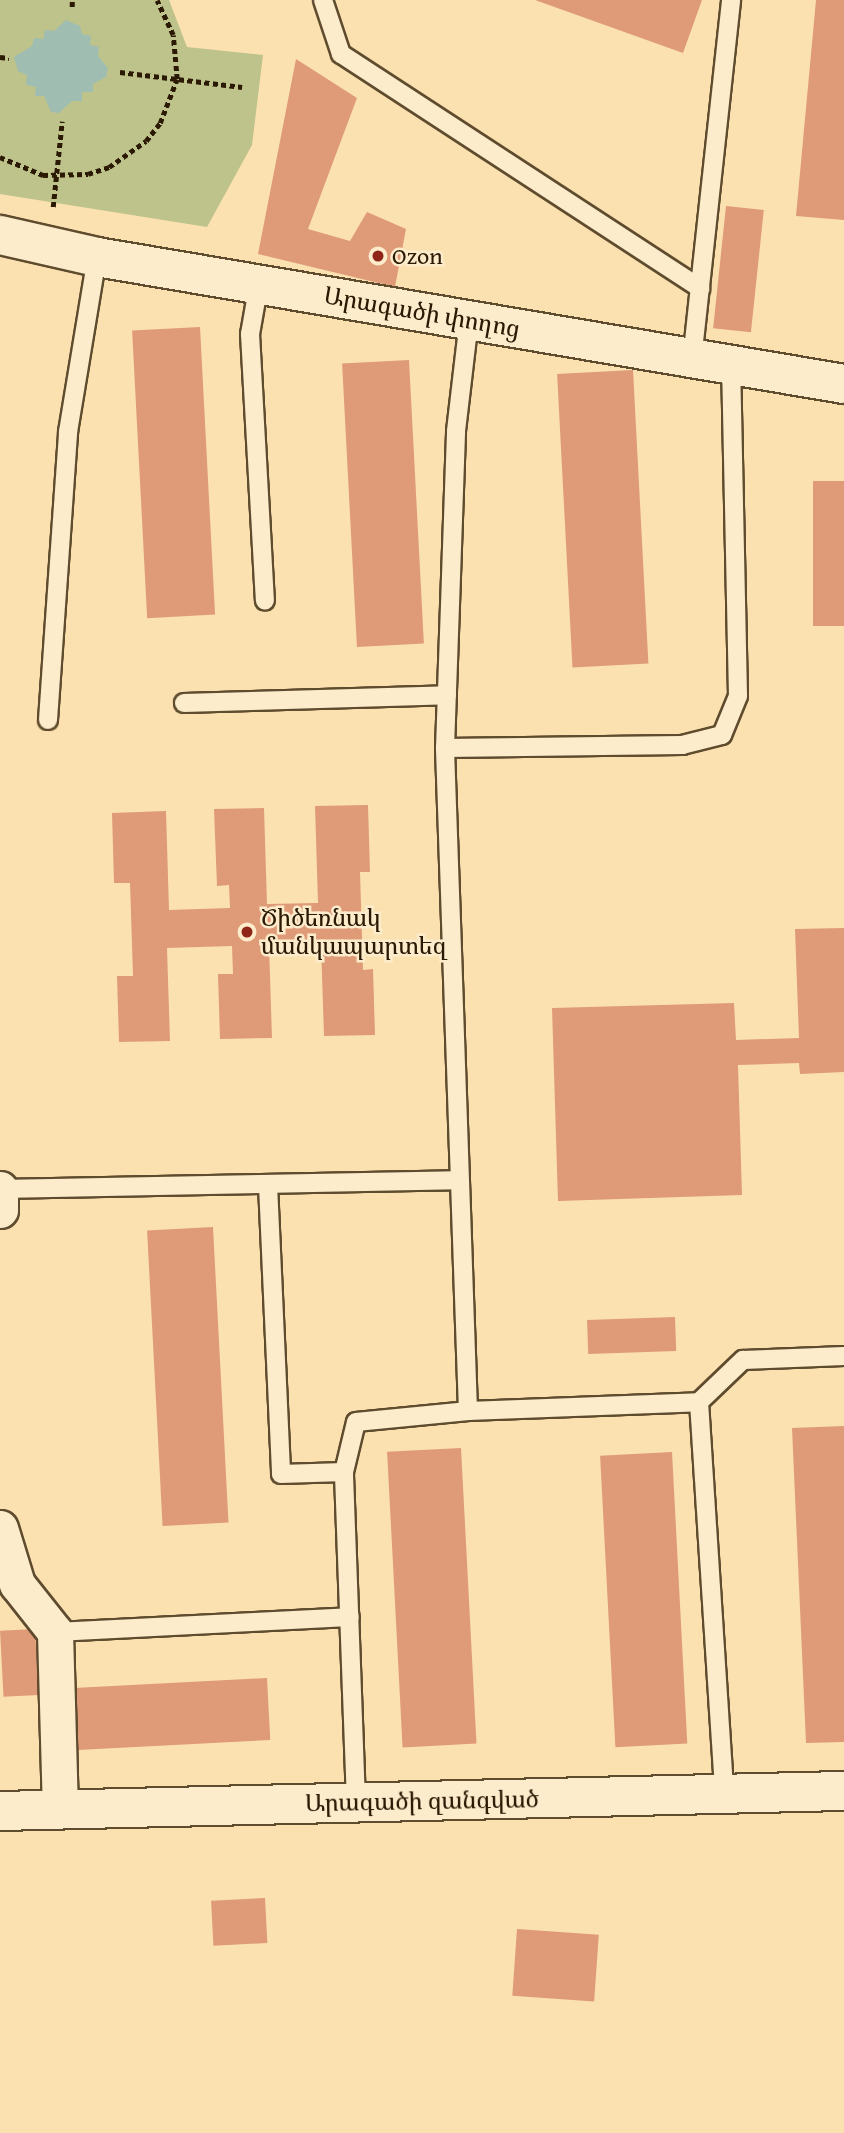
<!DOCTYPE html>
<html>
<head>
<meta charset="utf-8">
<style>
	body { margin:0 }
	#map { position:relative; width:844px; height:2133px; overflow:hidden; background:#fbe1b0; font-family:"Gentium Book Plus","Noto Serif Armenian",serif }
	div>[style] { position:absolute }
	.green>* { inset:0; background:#bec38b }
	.water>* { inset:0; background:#9fbdb0 }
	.building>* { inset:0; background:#df9a78; transform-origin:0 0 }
	.path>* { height:4.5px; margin-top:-2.25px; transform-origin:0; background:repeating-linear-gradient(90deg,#2b1903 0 5px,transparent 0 8.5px) }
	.roads { filter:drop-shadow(2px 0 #5f4b2e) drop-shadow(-2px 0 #5f4b2e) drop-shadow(0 2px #5f4b2e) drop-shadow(0 -2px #5f4b2e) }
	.lane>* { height:18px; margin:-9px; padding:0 9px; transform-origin:9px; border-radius:9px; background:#fceccc }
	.street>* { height:35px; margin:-17.5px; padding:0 17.5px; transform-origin:17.5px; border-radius:17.5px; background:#fceccc }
	.secondary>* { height:38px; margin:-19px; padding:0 19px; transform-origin:19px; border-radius:19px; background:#fceccc }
	.dots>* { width:19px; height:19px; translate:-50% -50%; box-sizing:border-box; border:4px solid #fceccc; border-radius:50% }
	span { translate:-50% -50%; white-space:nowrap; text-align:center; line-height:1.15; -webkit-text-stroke:5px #fceccc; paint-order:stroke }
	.poi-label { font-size:24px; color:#2b1903 }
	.left { translate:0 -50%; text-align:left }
	.street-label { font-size:24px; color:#2b1903 }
</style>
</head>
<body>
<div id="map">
	<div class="green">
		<div style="clip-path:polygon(0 0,169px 0,187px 47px,263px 55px,252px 145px,207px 227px,0 194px)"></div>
	</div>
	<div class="water">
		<div style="clip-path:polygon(66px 20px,80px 26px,82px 34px,91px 36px,90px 45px,99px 47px,98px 56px,108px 68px,106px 77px,93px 84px,93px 92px,82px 92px,82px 101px,72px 101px,59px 113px,51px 112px,44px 96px,35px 96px,36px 87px,26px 85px,27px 75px,18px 71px,14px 57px,32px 46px,34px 38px,43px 39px,45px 30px,54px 31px)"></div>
	</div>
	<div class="building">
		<div style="clip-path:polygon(535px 0,702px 0,683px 53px)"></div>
		<div style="clip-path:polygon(816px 0,844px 0,844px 220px,796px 216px)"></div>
		<div style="clip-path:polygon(296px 59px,357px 98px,308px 229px,350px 241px,367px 212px,406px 229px,395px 287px,258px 254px)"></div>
		<div style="left:726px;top:206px;width:38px;height:123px;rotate:6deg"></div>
		<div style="left:200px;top:327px;width:288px;height:68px;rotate:87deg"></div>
		<div style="left:409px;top:360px;width:284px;height:67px;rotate:87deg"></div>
		<div style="left:633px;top:370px;width:294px;height:76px;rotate:87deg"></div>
		<div style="left:813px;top:481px;width:31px;height:145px"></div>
		<div style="clip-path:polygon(368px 805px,370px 872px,360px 872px,363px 970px,373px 969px,375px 1035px,324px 1036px,321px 944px,269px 945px,272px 1038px,220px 1039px,218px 974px,233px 974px,232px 946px,167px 948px,170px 1041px,119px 1042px,117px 976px,133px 976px,130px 883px,114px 883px,112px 813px,166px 811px,169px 910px,230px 908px,229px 885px,217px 886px,214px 809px,264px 808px,267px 904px,318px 903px,315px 806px)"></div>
		<div style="clip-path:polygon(844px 928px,844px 1072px,800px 1074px,799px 1063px,738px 1065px,742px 1195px,558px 1201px,552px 1008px,734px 1003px,736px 1040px,799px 1038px,795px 929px)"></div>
		<div style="left:213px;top:1227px;width:296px;height:66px;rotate:87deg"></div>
		<div style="left:675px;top:1317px;width:34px;height:88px;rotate:88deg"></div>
		<div style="clip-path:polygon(844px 1426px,844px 1742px,806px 1743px,792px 1428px)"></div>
		<div style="left:461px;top:1448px;width:296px;height:74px;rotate:87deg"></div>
		<div style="left:672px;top:1452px;width:292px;height:72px;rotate:87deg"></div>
		<div style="left:35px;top:1629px;width:66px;height:35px;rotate:87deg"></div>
		<div style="left:267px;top:1678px;width:62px;height:193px;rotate:87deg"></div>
		<div style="left:265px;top:1898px;width:45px;height:54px;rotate:87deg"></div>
		<div style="left:517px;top:1929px;width:82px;height:67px;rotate:4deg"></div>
	</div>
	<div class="path">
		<div style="left:72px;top:7px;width:7px;rotate:-90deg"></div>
		<div style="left:0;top:57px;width:9px;rotate:6deg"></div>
		<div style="left:120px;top:72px;width:123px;rotate:7deg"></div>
		<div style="left:0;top:157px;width:47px;rotate:22.7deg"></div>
		<div style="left:43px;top:175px;width:45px;rotate:-1.3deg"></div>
		<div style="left:88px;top:174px;width:22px;rotate:-18deg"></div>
		<div style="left:109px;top:167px;width:45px;rotate:-35.1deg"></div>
		<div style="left:146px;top:141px;width:23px;rotate:-52deg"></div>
		<div style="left:160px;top:123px;width:47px;rotate:-68.9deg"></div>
		<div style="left:177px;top:79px;width:44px;rotate:-95.2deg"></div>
		<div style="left:173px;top:35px;width:38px;rotate:-115deg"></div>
		<div style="left:53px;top:207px;width:86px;rotate:-84deg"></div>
	</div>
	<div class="roads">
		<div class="lane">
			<div style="left:323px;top:0;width:57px;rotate:71.6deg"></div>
			<div style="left:341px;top:54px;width:429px;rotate:33.1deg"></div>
			<div style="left:259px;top:283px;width:52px;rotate:100deg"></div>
			<div style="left:250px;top:334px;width:267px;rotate:86.8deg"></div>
			<div style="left:692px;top:360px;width:362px;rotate:-83.8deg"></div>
			<div style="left:184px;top:703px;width:263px;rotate:-1.7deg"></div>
			<div style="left:48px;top:720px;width:289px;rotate:-86deg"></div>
			<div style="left:68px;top:432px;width:177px;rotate:-80.6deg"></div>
			<div style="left:445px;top:748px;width:237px;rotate:-0.7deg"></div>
			<div style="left:682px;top:745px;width:41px;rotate:-14deg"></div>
			<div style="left:722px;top:735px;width:42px;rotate:-67.7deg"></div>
			<div style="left:738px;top:696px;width:330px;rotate:-91.2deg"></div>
			<div style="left:0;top:1183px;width:6px;rotate:90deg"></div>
			<div style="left:0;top:1189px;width:456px;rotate:-1.1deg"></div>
			<div style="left:268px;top:1185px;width:289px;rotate:87.4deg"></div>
			<div style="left:281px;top:1474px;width:63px;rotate:-1.8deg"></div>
			<div style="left:699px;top:1402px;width:392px;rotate:86.3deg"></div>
			<div style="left:468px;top:1411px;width:663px;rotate:-91.99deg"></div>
			<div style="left:445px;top:748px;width:317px;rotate:-88deg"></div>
			<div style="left:456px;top:431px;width:112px;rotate:-83.3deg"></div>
			<div style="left:55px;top:1632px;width:295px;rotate:-2.9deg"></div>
			<div style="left:356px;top:1802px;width:330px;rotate:-92.1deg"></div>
			<div style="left:344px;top:1472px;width:51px;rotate:-76.5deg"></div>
			<div style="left:356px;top:1422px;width:113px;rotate:-5.6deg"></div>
			<div style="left:468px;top:1411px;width:231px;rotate:-2.2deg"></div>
			<div style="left:699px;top:1402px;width:61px;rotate:-43.7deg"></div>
			<div style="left:743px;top:1360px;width:101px;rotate:-2.3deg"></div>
		</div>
		<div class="street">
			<div style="left:0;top:1210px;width:21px;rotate:-90deg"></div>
			<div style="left:0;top:1528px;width:59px;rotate:73.1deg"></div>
			<div style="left:17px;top:1584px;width:61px;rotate:51.6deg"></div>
			<div style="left:55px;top:1632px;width:177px;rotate:88.4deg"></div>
		</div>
		<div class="secondary">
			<div style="left:0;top:235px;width:99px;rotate:12.8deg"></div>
			<div style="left:97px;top:257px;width:758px;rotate:9.65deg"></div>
			<div style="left:0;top:1811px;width:844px;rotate:-1.36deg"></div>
		</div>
	</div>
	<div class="dots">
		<div style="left:378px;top:256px;background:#8f2418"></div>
		<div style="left:247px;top:932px;background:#8f2418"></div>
	</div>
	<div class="poi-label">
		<span class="left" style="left:392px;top:256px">Ozon</span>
		<span class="left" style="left:261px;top:932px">Ծիծեռնակ<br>մանկապարտեզ</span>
	</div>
	<div class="street-label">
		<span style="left:422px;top:312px;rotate:10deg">Արագածի փողոց</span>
		<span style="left:422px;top:1801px;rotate:-1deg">Արագածի զանգված</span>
	</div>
</div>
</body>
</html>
